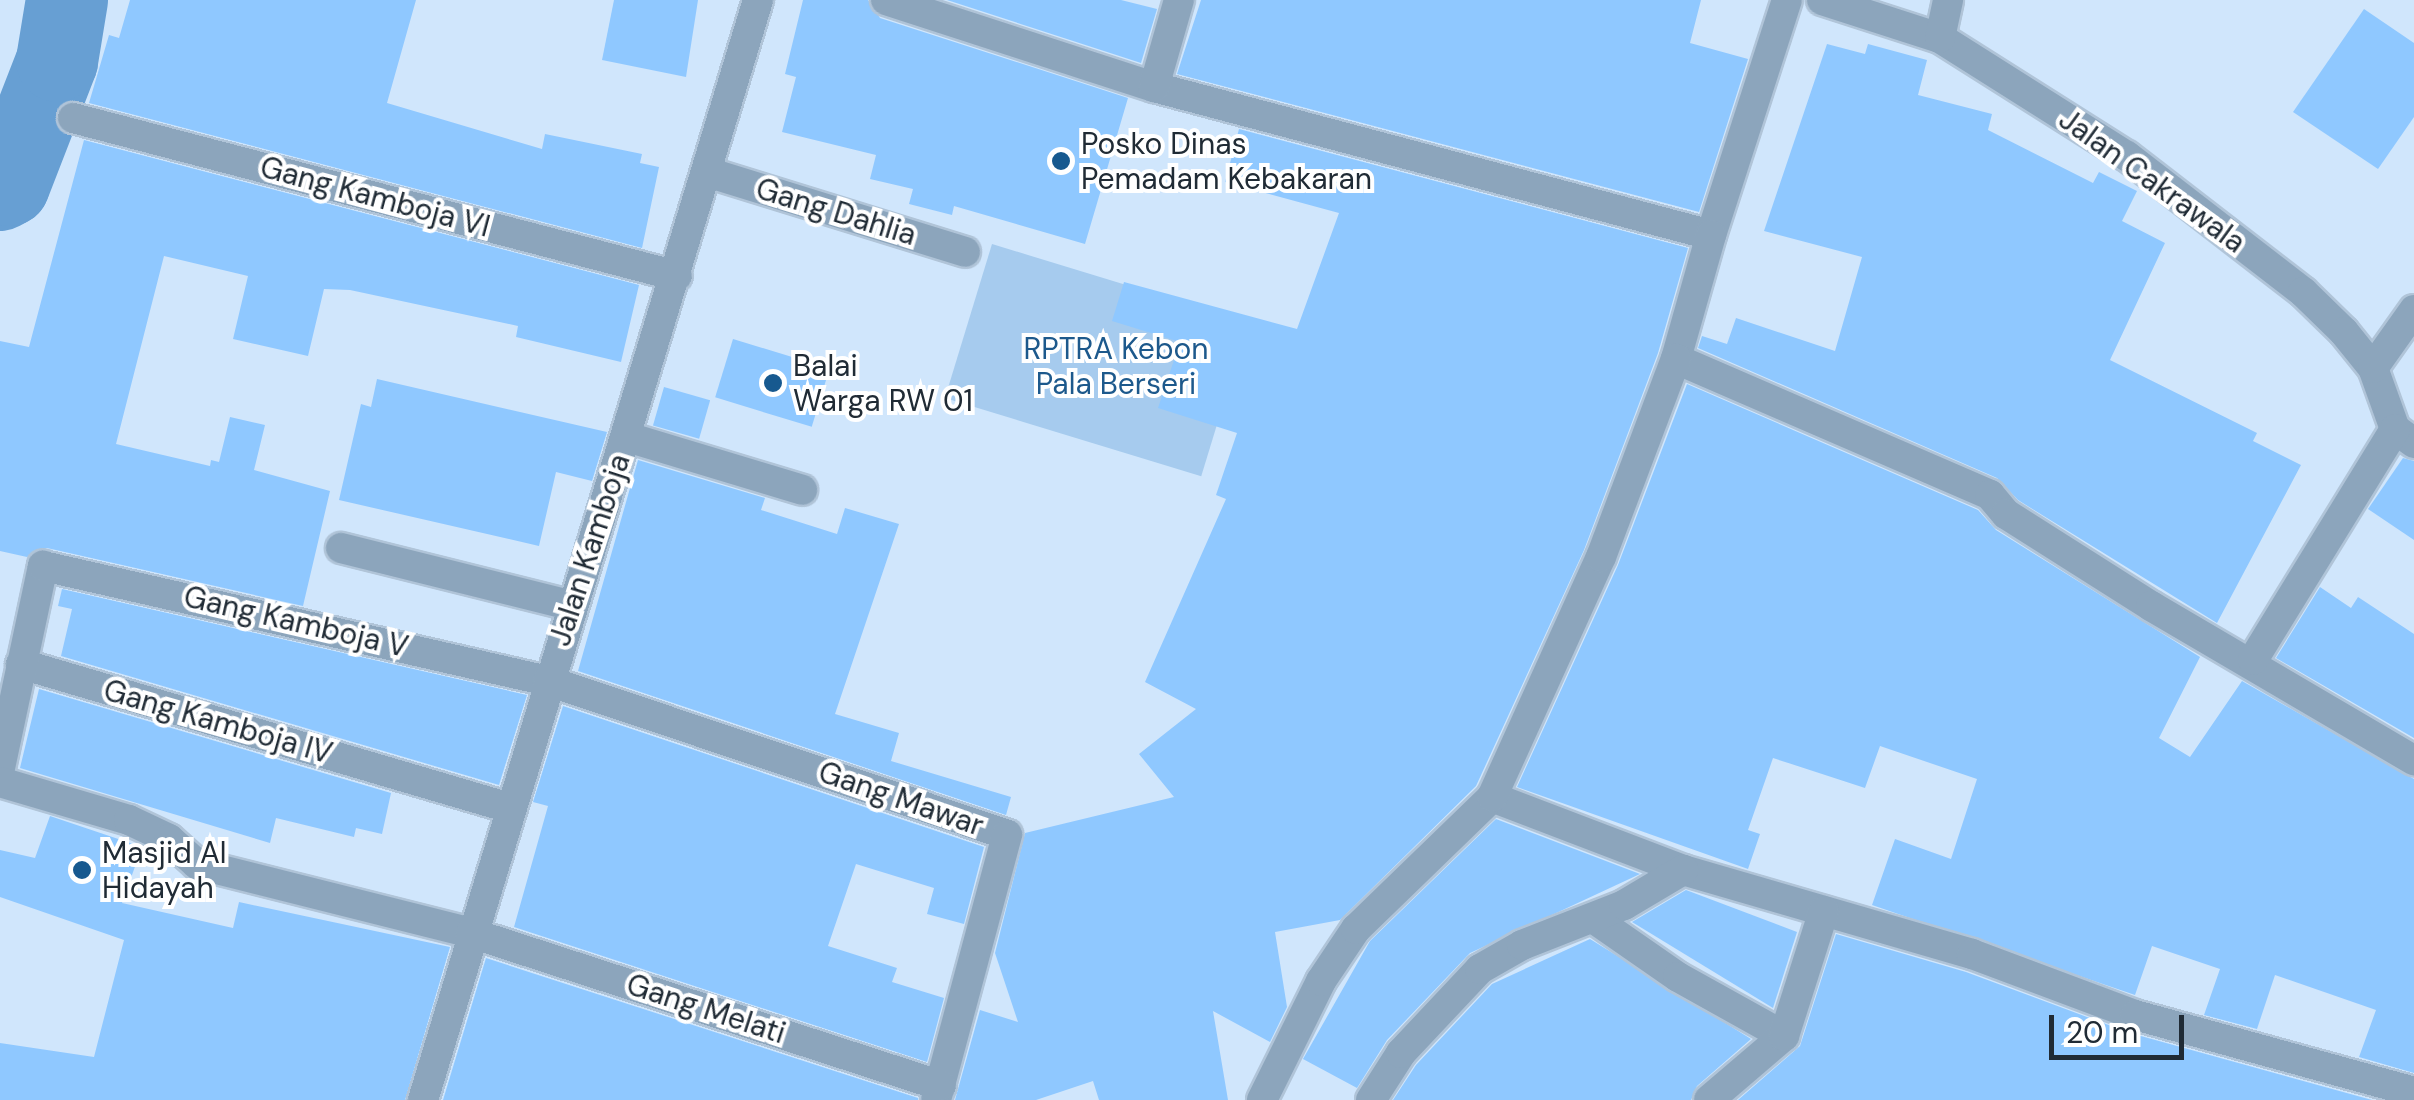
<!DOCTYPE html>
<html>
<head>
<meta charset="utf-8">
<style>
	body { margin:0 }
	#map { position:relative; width:2414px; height:1100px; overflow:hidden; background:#d0e6fc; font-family:"DM Sans",sans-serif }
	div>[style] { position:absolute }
	.green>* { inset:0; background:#a6cbee; transform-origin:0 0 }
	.river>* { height:82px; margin:-41px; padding:0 41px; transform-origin:41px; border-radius:41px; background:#679fd3 }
	.building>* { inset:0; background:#8fc8ff; transform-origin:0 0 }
	.roads { filter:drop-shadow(2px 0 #b0c4d8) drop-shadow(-2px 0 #b0c4d8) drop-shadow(0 2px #b0c4d8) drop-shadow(0 -2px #b0c4d8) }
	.minor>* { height:30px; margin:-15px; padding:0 15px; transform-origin:15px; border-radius:15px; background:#8ca5bc }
	.dots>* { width:28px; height:28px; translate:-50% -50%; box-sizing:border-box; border:5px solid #fff; border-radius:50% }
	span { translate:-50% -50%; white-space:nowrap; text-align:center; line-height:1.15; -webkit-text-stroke:8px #fff; paint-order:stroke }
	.poi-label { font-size:30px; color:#202b35 }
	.left { translate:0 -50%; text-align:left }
	.street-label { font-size:30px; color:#202b35 }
	.park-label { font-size:30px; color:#1d598c }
	.scale { position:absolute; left:2049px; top:1015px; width:135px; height:45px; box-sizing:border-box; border:5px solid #202b35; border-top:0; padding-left:12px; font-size:30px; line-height:35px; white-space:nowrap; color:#202b35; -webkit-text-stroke:8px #fff; paint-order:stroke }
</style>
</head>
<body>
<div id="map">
	<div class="green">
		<div style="left:992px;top:244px;width:268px;height:161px;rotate:17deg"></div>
	</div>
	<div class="river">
		<div style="left:0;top:190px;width:10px;rotate:-29deg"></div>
		<div style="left:9px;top:185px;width:133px;rotate:-68.8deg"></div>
		<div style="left:57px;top:61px;width:62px;rotate:-80.7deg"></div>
	</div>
	<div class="building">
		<div style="clip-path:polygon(130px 0,416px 0,387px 103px,542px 149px,545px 134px,642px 154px,640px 163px,659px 167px,642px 248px,89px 103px,109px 35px,119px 38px)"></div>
		<div style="clip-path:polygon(614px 0,698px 0,686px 77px,602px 60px)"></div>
		<div style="clip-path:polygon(803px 0,868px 0,880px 18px,1128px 98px,1085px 244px,954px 206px,952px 215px,909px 204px,913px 189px,870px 179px,876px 155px,782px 132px,796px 77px,785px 74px)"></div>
		<div style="clip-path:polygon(947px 0,1121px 0,1157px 9px,1141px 63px)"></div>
		<div style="clip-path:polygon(1201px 0,1701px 0,1690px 43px,1748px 59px,1699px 212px,1177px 74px)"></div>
		<div style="clip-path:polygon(2364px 9px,2414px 43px,2414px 117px,2378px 169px,2293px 112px)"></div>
		<div style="clip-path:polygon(1827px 44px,1865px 54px,1868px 44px,1927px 60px,1918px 95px,1992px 114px,1988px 130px,2093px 183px,2099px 172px,2137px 191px,2122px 221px,2165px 243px,2110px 360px,2257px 433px,2253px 441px,2301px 465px,2217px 623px,2018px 500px,1997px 478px,1698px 348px,1702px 336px,1727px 344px,1736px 318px,1835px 351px,1862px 257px,1764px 231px)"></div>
		<div style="clip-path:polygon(1239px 129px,1688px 248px,1658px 353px,1584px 550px,1476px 786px,1340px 920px,1275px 932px,1287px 1007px,1270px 1042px,1213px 1011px,1228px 1100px,1099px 1100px,1093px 1081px,1036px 1100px,955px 1100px,980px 1010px,1018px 1022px,995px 953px,1025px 833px,1174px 797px,1139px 754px,1196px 709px,1145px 682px,1226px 499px,1216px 495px,1237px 433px,1158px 408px,1180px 342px,1112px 321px,1124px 282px,1297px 329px,1339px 213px,1225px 182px)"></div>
		<div style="clip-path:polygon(84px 140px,639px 285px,621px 362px,516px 337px,518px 326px,350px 290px,324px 289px,308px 356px,233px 339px,248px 276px,164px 256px,116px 444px,210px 466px,211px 460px,219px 462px,230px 417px,265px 425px,254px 470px,330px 491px,303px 606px,47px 548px,27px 557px,0 551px,0 341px,29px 347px)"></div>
		<div style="left:733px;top:339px;width:101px;height:61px;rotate:17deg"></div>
		<div style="clip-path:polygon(377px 379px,607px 432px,592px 481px,556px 472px,539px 546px,339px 500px,361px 404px,371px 407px)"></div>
		<div style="clip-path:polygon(1687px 384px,1978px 510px,1996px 530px,2200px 657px,2159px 738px,2190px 757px,2242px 681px,2414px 779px,2414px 1073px,2359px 1057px,2376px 1010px,2275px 975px,2257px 1029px,2204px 1015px,2220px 969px,2152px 946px,2135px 995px,1872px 905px,1895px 839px,1951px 859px,1977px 779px,1880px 746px,1865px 788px,1773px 758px,1748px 830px,1760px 834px,1748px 869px,1517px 787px,1618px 565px)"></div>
		<div style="left:664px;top:387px;width:48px;height:40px;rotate:16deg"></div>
		<div style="clip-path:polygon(2403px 458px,2414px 461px,2414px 540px,2368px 509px)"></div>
		<div style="clip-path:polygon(638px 460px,765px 498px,761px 510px,837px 534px,845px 508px,899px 524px,835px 714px,899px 733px,891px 761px,1011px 797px,1006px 815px,578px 671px)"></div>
		<div style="clip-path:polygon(2320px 587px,2351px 608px,2358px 597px,2414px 634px,2414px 738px,2276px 658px)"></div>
		<div style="clip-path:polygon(62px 589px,527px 695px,499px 785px,61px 656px,72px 609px,58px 606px)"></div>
		<div style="clip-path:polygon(39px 689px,391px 793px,382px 834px,356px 828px,354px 837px,276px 818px,270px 843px,20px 768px)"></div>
		<div style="clip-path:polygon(563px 706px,984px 847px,964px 924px,927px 914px,934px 888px,856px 864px,828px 946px,897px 968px,892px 982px,944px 998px,927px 1062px,514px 927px,548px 806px,533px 802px)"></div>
		<div style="clip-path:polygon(50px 816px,142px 847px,122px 903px,233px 928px,239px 902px,450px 947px,405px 1100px,0 1100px,0 1043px,94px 1057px,124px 940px,0 897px,0 850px,35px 858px)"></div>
		<div style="clip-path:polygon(1496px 819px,1640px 874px,1470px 953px,1387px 1040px,1357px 1088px,1303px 1059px,1370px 941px)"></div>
		<div style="clip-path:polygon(1686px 890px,1797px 932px,1773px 1008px,1632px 922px)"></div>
		<div style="clip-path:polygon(1836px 934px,1966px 972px,2130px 1033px,2372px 1100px,1738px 1100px,1800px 1046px)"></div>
		<div style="clip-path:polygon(1590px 939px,1751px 1039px,1697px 1086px,1691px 1100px,1393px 1100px,1416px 1065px,1492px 984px)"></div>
		<div style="clip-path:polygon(486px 958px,918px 1098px,918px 1100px,443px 1100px)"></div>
	</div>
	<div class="roads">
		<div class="minor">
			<div style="left:886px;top:0;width:282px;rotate:18deg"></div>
			<div style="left:1154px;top:87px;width:576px;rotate:14.88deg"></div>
			<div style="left:1711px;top:235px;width:247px;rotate:-72.1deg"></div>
			<div style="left:1822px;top:0;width:124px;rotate:17.9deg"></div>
			<div style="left:1940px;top:38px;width:221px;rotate:32.3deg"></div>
			<div style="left:2127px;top:156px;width:222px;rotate:37.7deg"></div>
			<div style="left:2303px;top:292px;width:57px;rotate:44.3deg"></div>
			<div style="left:2344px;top:332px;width:46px;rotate:51.1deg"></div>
			<div style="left:2373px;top:368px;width:65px;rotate:70.2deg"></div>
			<div style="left:2395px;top:429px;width:24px;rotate:36deg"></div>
			<div style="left:1940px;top:38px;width:39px;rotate:-78deg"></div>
			<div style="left:1154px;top:87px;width:91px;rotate:-74deg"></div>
			<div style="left:73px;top:118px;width:624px;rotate:14.66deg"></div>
			<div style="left:707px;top:172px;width:270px;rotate:17.2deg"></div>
			<div style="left:1711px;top:235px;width:129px;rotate:105.8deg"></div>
			<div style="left:1676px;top:359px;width:342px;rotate:23.4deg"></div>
			<div style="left:1990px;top:495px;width:25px;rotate:50deg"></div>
			<div style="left:2006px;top:514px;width:172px;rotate:32.4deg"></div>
			<div style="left:2151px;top:606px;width:305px;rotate:30.4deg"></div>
			<div style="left:2373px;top:368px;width:71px;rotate:-54.7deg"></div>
			<div style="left:627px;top:437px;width:183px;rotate:16.8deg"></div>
			<div style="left:341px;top:548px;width:239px;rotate:14deg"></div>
			<div style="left:2253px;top:660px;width:271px;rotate:-58.4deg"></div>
			<div style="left:21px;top:664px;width:510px;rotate:16.41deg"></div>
			<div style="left:0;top:768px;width:207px;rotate:-78deg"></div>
			<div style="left:43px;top:566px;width:518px;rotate:12.83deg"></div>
			<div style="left:548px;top:681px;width:484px;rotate:18.5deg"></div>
			<div style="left:1007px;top:835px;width:274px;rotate:105deg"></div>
			<div style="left:0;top:782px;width:134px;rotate:16.4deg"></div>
			<div style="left:129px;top:820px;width:44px;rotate:25.4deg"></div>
			<div style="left:169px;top:839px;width:38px;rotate:42deg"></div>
			<div style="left:197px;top:864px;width:283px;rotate:14.1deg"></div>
			<div style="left:471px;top:933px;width:494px;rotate:18deg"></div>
			<div style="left:1492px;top:797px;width:204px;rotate:20.9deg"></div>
			<div style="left:1683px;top:870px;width:301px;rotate:16.2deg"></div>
			<div style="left:1972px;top:954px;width:174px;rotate:20.5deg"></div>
			<div style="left:2135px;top:1015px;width:289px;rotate:15.4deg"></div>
			<div style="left:1593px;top:918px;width:103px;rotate:34.8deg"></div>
			<div style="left:1678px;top:977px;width:121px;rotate:29.1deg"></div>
			<div style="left:423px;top:1100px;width:1150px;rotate:-73.06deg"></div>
			<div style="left:1262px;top:1100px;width:133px;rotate:-63.6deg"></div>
			<div style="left:1321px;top:981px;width:63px;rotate:-56.1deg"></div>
			<div style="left:1356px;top:929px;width:190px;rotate:-44.1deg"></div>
			<div style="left:1492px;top:797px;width:264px;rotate:-65.6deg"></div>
			<div style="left:1601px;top:557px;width:212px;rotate:-69.3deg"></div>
			<div style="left:1371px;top:1100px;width:56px;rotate:-57.4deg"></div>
			<div style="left:1401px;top:1053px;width:115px;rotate:-46.8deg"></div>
			<div style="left:1480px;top:969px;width:48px;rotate:-29.7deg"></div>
			<div style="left:1522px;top:945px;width:110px;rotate:-21.4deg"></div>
			<div style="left:1624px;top:905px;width:69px;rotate:-30.7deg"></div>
			<div style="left:1709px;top:1100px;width:99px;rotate:-40.5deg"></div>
			<div style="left:1784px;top:1036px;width:131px;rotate:-72.3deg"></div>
		</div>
	</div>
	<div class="dots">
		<div style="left:1061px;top:161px;background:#17598f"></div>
		<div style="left:773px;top:383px;background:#17598f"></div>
		<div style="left:82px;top:870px;background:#17598f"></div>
	</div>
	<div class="poi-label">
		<span class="left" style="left:1081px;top:161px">Posko Dinas<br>Pemadam Kebakaran</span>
		<span class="left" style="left:793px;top:383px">Balai<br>Warga RW 01</span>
		<span class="left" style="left:102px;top:870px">Masjid Al<br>Hidayah</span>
	</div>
	<div class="street-label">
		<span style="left:2152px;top:181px;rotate:36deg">Jalan Cakrawala</span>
		<span style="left:375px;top:197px;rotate:15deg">Gang Kamboja VI</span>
		<span style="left:836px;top:212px;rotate:17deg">Gang Dahlia</span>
		<span style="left:590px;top:550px;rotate:-72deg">Jalan Kamboja</span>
		<span style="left:296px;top:622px;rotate:13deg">Gang Kamboja V</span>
		<span style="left:218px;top:722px;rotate:16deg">Gang Kamboja IV</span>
		<span style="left:901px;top:799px;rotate:19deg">Gang Mawar</span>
		<span style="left:706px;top:1009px;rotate:18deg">Gang Melati</span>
	</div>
	<div class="park-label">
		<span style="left:1116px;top:366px">RPTRA Kebon<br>Pala Berseri</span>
	</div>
	<div class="scale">20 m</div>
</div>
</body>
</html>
